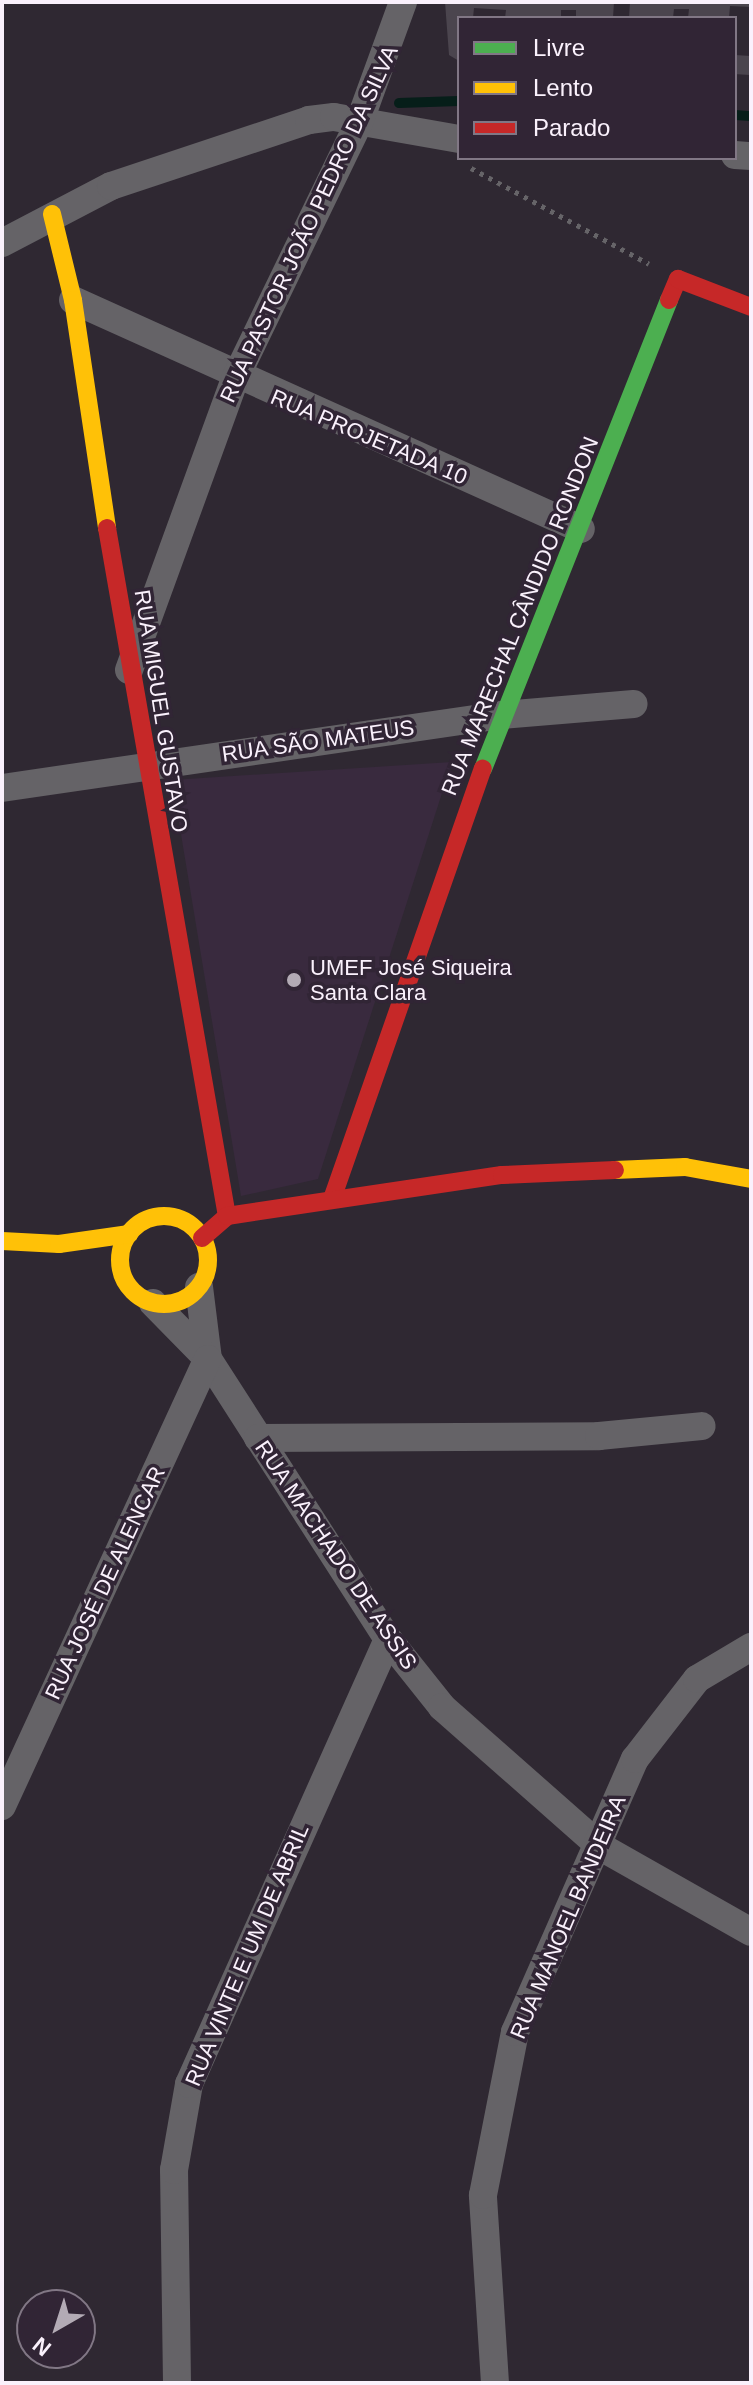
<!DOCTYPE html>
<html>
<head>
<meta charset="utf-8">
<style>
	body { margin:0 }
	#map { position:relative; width:753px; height:2385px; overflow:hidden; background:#2f2832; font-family:Helvetica,sans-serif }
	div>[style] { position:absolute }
	.built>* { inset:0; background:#392a3e }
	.stream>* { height:10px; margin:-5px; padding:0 5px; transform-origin:5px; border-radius:5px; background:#061e19 }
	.building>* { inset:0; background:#4b454e; transform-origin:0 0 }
	.path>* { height:5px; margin-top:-2.5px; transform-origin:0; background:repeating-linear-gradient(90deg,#666468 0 4px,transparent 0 10px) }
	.street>* { height:28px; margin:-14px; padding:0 14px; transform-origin:14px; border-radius:14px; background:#656367 }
	.fast>* { height:18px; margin:-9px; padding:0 9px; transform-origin:9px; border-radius:9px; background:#4caf50 }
	.slow>* { height:18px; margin:-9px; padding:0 9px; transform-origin:9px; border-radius:9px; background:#ffc107 }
	.slow>.ring { margin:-9px; padding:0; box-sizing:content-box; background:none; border:18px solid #ffc107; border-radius:50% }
	.jam>* { height:18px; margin:-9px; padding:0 9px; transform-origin:9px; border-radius:9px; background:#c62828 }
	.dots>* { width:22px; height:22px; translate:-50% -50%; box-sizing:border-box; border:4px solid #312535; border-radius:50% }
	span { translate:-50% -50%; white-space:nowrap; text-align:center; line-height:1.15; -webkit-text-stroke:7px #312535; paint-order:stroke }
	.street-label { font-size:22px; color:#faf1fc }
	.poi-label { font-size:22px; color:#faf1fc }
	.left { translate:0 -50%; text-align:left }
	.frame { position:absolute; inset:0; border:4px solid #faf1fc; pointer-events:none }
	.legend { position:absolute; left:457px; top:16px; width:280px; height:144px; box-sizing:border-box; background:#312535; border:2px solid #817785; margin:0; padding:10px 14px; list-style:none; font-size:24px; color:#faf1fc }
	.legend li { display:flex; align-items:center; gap:16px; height:40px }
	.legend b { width:40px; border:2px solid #817785 }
	.north { position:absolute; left:16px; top:2289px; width:80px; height:80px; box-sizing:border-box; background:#312535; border:2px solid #817785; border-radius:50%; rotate:219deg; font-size:22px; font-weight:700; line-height:32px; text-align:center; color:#faf1fc }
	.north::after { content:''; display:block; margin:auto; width:28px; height:36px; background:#b3abb5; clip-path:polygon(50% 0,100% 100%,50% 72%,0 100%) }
</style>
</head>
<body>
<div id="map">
	<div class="built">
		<div style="clip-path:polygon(452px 762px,318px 1179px,241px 1196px,172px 780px)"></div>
	</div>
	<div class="stream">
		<div style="left:399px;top:103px;width:60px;rotate:-1.9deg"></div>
		<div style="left:735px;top:115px;width:16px;rotate:4deg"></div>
	</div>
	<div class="building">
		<div style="clip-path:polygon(445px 2px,614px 2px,613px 18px,576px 18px,576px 10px,561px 10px,561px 18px,505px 18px,506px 10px,474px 8px,473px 18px,459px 18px,459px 61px,449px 55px)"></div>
		<div style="clip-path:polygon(630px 2px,751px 2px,751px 7px,730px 6px,729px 18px,688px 18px,689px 9px,674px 9px,673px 18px,629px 18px)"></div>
		<div style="left:735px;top:55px;width:16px;height:19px;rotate:4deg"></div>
	</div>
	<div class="path">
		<div style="left:471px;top:168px;width:202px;rotate:28.3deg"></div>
	</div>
	<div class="street">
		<div style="left:735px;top:155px;width:16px;rotate:4deg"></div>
		<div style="left:2px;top:243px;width:123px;rotate:-27.6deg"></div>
		<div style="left:111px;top:186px;width:209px;rotate:-18.4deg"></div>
		<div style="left:309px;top:120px;width:25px;rotate:-7deg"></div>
		<div style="left:334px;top:117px;width:127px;rotate:10deg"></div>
		<div style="left:73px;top:300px;width:557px;rotate:24.27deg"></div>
		<div style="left:129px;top:670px;width:310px;rotate:-70deg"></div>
		<div style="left:235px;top:379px;width:284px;rotate:-64.2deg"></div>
		<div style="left:359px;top:123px;width:129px;rotate:-70deg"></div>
		<div style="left:2px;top:788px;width:505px;rotate:-8.31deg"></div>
		<div style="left:502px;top:715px;width:132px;rotate:-4.8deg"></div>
		<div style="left:199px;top:1287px;width:73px;rotate:82.9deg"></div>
		<div style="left:153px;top:1303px;width:78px;rotate:45.5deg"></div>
		<div style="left:208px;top:1359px;width:333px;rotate:57.3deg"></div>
		<div style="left:388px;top:1639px;width:87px;rotate:51.5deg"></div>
		<div style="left:442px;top:1707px;width:212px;rotate:41.4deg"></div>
		<div style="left:601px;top:1847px;width:172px;rotate:29.5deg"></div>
		<div style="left:258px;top:1438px;width:341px;rotate:-0.3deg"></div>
		<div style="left:599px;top:1436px;width:103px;rotate:-5.5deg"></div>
		<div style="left:2px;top:1806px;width:492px;rotate:-65.3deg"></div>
		<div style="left:177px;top:2383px;width:213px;rotate:-90.8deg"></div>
		<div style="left:174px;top:2170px;width:87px;rotate:-80.1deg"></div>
		<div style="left:189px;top:2084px;width:487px;rotate:-65.9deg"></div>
		<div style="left:495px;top:2383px;width:188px;rotate:-93.7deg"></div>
		<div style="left:483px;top:2195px;width:166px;rotate:-78.9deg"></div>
		<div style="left:515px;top:2032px;width:298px;rotate:-66.3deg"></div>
		<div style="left:635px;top:1759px;width:101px;rotate:-52.2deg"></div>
		<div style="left:697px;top:1679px;width:63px;rotate:-30.7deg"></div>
	</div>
	<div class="fast">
		<div style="left:483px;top:769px;width:505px;rotate:-68.37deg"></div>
	</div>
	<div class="slow">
		<div style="left:52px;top:214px;width:89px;rotate:76.3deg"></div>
		<div style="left:73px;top:300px;width:231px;rotate:81.5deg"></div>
		<div style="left:615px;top:1170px;width:70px;rotate:-2.5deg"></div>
		<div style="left:685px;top:1167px;width:67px;rotate:10.3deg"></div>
		<div class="ring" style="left:120px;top:1216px;width:70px;height:70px"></div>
		<div style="left:2px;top:1241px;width:57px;rotate:3deg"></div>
		<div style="left:59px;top:1244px;width:71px;rotate:-8.1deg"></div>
	</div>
	<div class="jam">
		<div style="left:669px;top:300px;width:23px;rotate:-67deg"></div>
		<div style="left:678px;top:279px;width:78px;rotate:21deg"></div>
		<div style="left:107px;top:528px;width:698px;rotate:80.11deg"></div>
		<div style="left:332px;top:1199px;width:456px;rotate:-70.7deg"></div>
		<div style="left:202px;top:1238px;width:33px;rotate:-41deg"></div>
		<div style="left:227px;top:1216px;width:278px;rotate:-8.5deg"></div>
		<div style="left:502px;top:1175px;width:113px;rotate:-2.5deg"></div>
	</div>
	<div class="dots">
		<div style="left:294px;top:980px;background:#b3abb5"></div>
	</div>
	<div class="street-label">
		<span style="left:309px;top:224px;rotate:-65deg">RUA PASTOR JOÃO PEDRO DA SILVA</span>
		<span style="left:369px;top:437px;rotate:23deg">RUA PROJETADA 10</span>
		<span style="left:520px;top:616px;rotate:-68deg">RUA MARECHAL CÂNDIDO RONDON</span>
		<span style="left:161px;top:711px;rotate:81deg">RUA MIGUEL GUSTAVO</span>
		<span style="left:318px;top:741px;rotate:-8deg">RUA SÃO MATEUS</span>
		<span style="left:336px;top:1555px;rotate:56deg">RUA MACHADO DE ASSIS</span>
		<span style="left:105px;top:1583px;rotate:-65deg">RUA JOSÉ DE ALENCAR</span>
		<span style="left:568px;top:1917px;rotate:-67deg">RUA MANOEL BANDEIRA</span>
		<span style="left:247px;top:1955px;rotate:-67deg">RUA VINTE E UM DE ABRIL</span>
	</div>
	<div class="poi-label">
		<span class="left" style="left:310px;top:980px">UMEF José Siqueira<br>Santa Clara</span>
	</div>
	<div class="frame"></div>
	<ul class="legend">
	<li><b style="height:10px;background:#4caf50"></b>Livre</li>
	<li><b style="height:10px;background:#ffc107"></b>Lento</li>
	<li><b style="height:10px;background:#c62828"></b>Parado</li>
	</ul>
	<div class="north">N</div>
</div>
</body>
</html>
